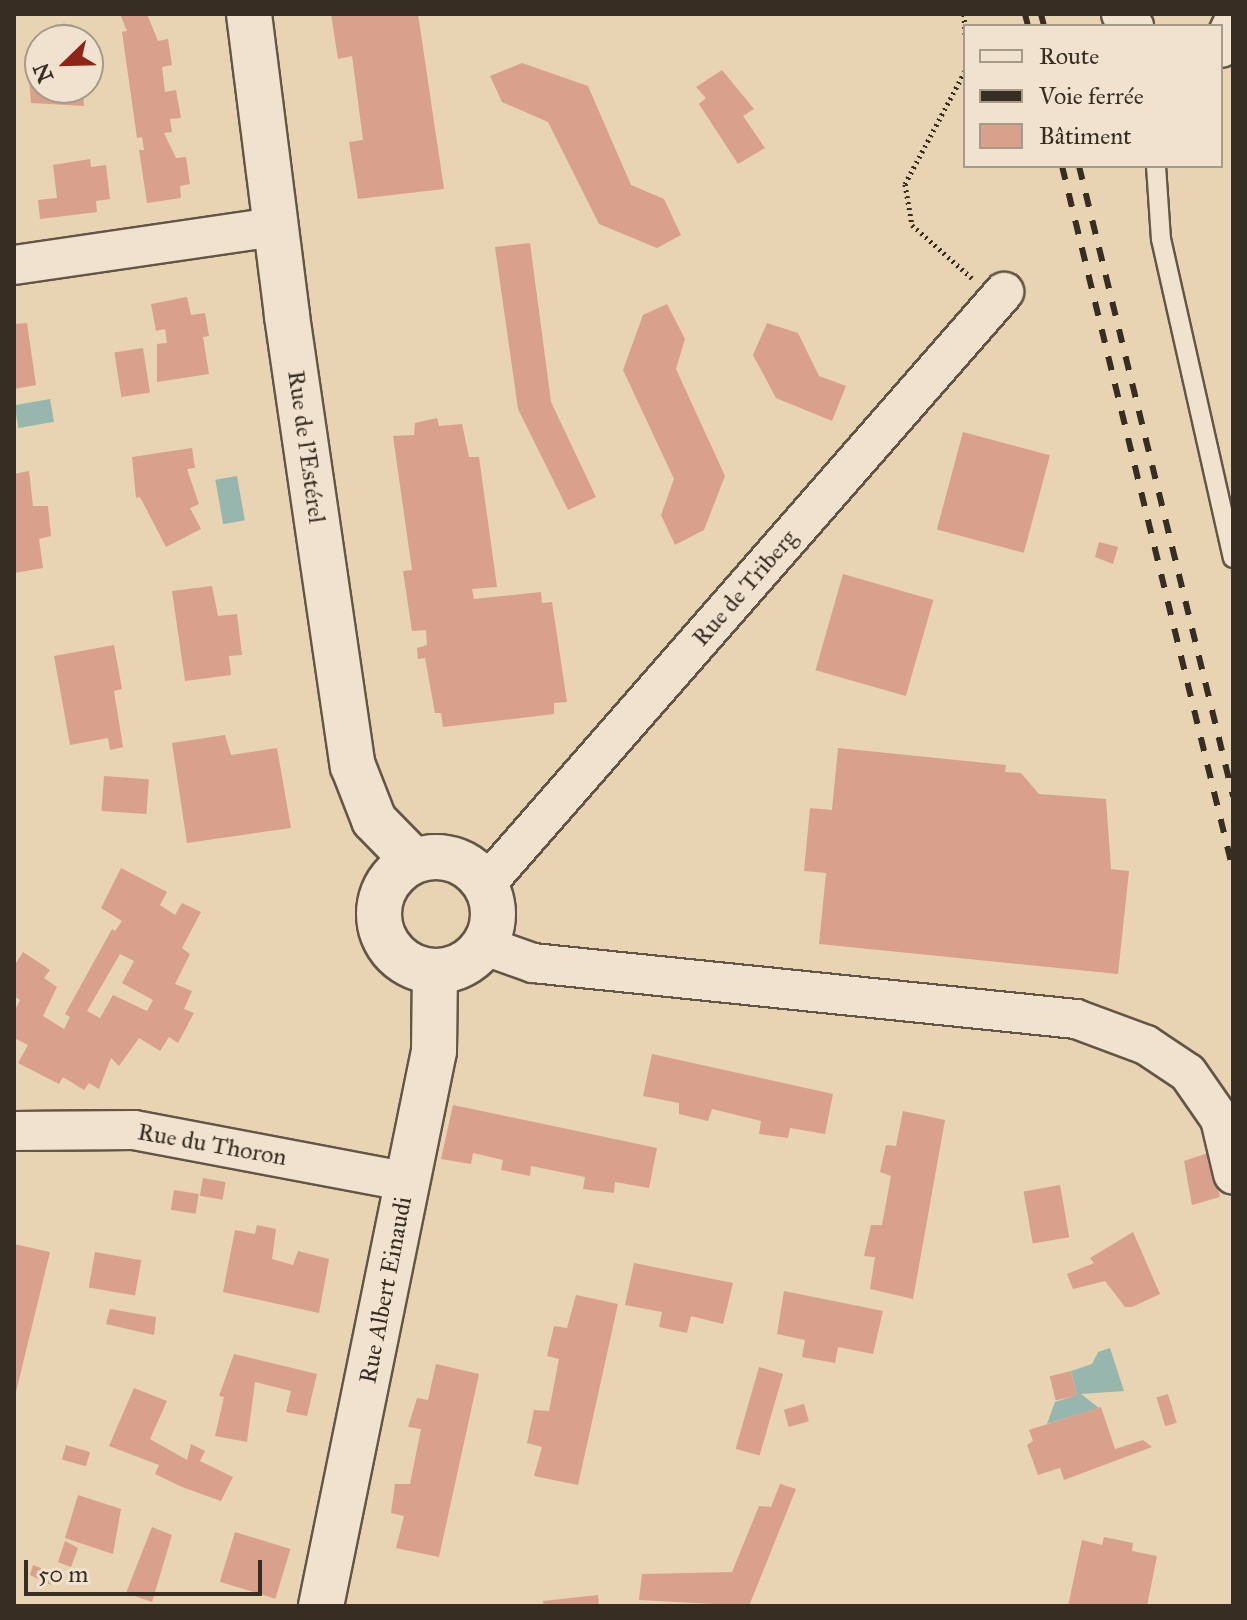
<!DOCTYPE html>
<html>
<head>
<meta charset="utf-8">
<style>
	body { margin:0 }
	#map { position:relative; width:1247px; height:1620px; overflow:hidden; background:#e8d3b3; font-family:"IM FELL Great Primer",serif }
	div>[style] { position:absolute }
	.water>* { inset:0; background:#97b7ae; transform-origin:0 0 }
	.building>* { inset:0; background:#d9a18b; transform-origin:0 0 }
	.path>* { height:5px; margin-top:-2.5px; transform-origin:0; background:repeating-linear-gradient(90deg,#372d22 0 2px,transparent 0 6px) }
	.roads { filter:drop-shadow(2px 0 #635646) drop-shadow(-2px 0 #635646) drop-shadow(0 2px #635646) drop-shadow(0 -2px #635646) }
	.service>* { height:18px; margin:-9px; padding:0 9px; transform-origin:9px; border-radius:9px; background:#f0e2ce }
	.minor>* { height:38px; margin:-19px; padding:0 19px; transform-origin:19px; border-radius:19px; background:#f0e2ce }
	.tertiary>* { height:44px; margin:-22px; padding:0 22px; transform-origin:22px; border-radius:22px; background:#f0e2ce }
	.tertiary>.ring { margin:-22px; padding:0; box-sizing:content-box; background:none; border:44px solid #f0e2ce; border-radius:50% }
	.rail>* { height:6px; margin-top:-3px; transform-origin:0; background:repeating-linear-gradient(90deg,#372d22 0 14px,transparent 0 28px) }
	span { translate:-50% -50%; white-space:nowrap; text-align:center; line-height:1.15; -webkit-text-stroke:6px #f0e2ce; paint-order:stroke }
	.street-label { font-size:24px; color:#372d22 }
	.frame { position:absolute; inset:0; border:16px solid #372d22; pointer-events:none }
	.legend { position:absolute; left:963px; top:24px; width:260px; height:144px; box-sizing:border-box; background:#f0e2ce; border:2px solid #a69a89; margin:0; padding:10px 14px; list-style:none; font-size:24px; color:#372d22 }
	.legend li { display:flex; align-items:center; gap:16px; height:40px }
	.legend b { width:40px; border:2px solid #a69a89 }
	.north { position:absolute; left:24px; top:24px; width:80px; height:80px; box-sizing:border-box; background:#f0e2ce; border:2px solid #a69a89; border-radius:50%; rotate:247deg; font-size:22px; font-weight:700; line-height:32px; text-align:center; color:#372d22 }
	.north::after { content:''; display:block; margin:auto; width:28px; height:36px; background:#8f2418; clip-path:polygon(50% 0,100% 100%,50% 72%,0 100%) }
	.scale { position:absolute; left:24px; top:1560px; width:238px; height:36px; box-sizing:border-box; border:4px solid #372d22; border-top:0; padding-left:10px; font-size:24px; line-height:28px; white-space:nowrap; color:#372d22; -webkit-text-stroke:6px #f0e2ce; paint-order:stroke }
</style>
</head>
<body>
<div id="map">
	<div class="water">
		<div style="left:50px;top:399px;width:23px;height:36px;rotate:80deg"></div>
		<div style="left:237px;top:476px;width:45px;height:22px;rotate:80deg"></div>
		<div style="clip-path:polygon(1110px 1348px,1124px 1391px,1081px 1394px,1099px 1408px,1047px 1424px,1055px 1402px,1077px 1395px,1071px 1371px,1092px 1364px,1098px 1352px)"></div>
	</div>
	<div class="building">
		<div style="clip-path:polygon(120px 14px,147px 14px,158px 41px,168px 39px,172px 65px,162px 67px,165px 92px,176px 90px,181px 118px,170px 119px,172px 132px,164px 133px,176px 158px,186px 157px,190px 184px,180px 186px,181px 198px,147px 203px,139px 150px,144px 150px,142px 137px,137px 138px,122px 32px,127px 31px)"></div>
		<div style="clip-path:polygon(331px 14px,418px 14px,444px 189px,358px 199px,349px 142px,363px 140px,352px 56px,338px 59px)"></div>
		<div style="clip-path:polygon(522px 63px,588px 86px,631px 185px,664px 199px,681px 235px,657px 248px,599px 224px,548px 122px,502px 102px,490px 76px)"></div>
		<div style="clip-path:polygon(28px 67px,40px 67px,40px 88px,83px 88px,84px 106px,31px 103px)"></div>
		<div style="clip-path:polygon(722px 70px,754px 109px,743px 116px,765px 148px,738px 164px,699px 104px,706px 98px,696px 87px)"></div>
		<div style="clip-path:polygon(90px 159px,91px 167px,106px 165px,110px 199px,96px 201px,97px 212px,40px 219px,38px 200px,57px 198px,53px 165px)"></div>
		<div style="clip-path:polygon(530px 243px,551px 402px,596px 497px,568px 510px,518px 409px,495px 247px)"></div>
		<div style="clip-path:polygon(187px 297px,191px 315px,205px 313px,209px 336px,203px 337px,209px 374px,157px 382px,157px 344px,167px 343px,165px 329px,156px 331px,151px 304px)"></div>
		<div style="clip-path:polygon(667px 304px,685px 339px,676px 369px,725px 476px,704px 530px,675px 545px,661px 515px,674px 479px,623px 370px,643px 315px)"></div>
		<div style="clip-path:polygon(27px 323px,36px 385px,14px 389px,14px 324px)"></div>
		<div style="clip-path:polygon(767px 323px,798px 333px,819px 376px,846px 386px,832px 421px,776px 398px,753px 355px)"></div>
		<div style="left:143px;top:348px;width:45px;height:29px;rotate:81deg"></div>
		<div style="clip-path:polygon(437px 418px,439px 426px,462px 424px,469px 457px,479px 457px,497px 587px,472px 589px,474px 599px,541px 592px,542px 603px,552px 602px,567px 702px,554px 703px,554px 714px,443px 727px,441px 713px,435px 713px,425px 658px,418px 659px,417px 648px,427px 645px,426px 630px,412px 631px,403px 571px,412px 570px,393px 436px,414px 435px,415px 423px)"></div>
		<div style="left:963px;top:432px;width:90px;height:101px;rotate:15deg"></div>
		<div style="clip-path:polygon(192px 448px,195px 468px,187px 469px,199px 504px,190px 508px,201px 529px,166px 547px,140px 497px,136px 498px,132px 457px)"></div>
		<div style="clip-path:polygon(29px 471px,33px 506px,48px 506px,51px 536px,39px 539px,43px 568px,14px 573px,14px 474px)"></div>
		<div style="clip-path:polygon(1099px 542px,1118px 547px,1113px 564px,1095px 557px)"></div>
		<div style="left:843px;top:574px;width:94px;height:100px;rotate:16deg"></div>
		<div style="clip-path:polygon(212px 586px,218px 616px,237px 614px,242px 655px,229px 656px,231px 675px,185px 681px,172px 591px)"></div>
		<div style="clip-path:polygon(114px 645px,122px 689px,114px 691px,123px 747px,110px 750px,108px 738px,70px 745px,54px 656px)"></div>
		<div style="clip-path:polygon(225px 735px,231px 755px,277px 748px,291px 828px,187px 843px,172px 743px)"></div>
		<div style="clip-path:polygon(838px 748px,1006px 765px,1005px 772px,1021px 773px,1039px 794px,1106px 799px,1111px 869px,1129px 871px,1118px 974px,819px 944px,826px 873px,804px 871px,810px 808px,832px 810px)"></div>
		<div style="left:104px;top:776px;width:45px;height:35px;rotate:4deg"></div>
		<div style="clip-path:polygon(evenodd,121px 868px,167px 892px,160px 905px,175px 915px,182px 903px,201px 912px,182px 948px,190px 954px,175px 984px,192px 991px,184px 1009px,194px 1013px,178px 1043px,169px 1037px,160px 1051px,139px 1038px,119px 1066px,111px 1058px,99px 1089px,89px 1083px,84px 1090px,63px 1077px,59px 1084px,18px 1063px,28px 1045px,14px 1038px,14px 1012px,20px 1000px,14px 996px,14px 966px,23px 952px,50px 970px,44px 978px,57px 987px,43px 1016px,64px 1029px,70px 1017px,65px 1014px,112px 929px,115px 931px,122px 921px,101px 908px,121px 868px,120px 954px,134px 961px,122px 983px,153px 1000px,147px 1011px,113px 995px,100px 1018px,87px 1011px,120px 954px)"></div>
		<div style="clip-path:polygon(652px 1054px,833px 1094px,825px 1134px,790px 1128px,788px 1138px,759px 1134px,761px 1121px,712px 1109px,708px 1121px,679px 1114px,679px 1103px,643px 1096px)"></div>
		<div style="clip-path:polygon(453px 1105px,657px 1148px,649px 1188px,615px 1182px,614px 1193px,583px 1189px,585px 1177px,531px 1166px,530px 1176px,501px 1170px,503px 1160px,473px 1153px,471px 1164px,441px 1159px)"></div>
		<div style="clip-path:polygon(903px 1111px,945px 1120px,913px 1299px,870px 1289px,875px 1257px,864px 1256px,871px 1225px,882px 1225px,891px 1176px,880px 1172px,886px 1145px,896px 1146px)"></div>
		<div style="clip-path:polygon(1208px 1153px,1220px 1197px,1192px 1205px,1184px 1161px)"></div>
		<div style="left:203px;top:1178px;width:23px;height:18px;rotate:10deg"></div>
		<div style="left:1060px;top:1185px;width:53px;height:37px;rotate:80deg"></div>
		<div style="left:174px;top:1190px;width:25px;height:20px;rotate:9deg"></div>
		<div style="clip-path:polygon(257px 1225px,276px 1229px,272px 1259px,293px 1265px,298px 1251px,329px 1259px,319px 1313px,223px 1292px,235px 1230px,255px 1234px)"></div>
		<div style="clip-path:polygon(1133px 1232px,1160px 1294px,1132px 1307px,1125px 1307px,1105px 1281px,1073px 1289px,1067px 1274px,1094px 1263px,1090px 1258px)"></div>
		<div style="clip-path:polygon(14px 1244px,50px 1252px,16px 1392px,14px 1391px)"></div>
		<div style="left:95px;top:1252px;width:47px;height:36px;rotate:10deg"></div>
		<div style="clip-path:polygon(634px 1263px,733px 1283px,723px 1324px,691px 1316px,687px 1333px,659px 1327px,662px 1312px,625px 1305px)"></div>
		<div style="clip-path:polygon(784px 1291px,883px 1311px,873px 1354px,838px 1347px,835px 1363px,802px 1357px,805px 1340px,777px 1334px)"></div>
		<div style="clip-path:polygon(576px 1295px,618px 1304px,578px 1485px,534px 1476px,542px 1447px,527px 1443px,534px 1410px,549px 1411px,559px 1359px,547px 1356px,554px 1326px,567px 1328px)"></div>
		<div style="clip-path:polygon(110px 1309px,156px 1317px,154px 1335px,106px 1324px)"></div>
		<div style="clip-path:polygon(234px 1354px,317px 1374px,307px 1416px,286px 1412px,291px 1391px,255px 1382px,247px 1442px,215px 1436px,224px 1397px,219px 1396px)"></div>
		<div style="clip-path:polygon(436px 1364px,479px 1374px,439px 1557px,396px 1548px,404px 1516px,391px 1513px,395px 1484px,410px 1484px,421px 1429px,408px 1427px,417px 1398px,428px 1400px)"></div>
		<div style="left:759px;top:1367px;width:25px;height:85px;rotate:16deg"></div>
		<div style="left:1071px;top:1371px;width:25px;height:22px;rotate:76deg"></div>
		<div style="clip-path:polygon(134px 1388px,167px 1401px,150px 1439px,187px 1460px,191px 1444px,205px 1451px,200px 1461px,233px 1477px,221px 1501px,182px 1487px,155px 1474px,159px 1465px,109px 1446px)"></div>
		<div style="left:1168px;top:1394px;width:30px;height:12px;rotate:73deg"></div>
		<div style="left:804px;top:1404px;width:18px;height:21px;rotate:74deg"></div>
		<div style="clip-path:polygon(1101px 1407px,1115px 1449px,1143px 1440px,1152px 1447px,1064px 1480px,1060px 1468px,1038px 1475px,1027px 1445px,1033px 1441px,1029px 1430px)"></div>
		<div style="left:66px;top:1445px;width:25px;height:15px;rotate:16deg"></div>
		<div style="clip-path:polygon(780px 1484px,796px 1489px,749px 1606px,639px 1600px,642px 1574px,732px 1572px,759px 1506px,771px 1507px)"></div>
		<div style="clip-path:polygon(78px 1495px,121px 1509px,113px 1554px,65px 1538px)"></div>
		<div style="clip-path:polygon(152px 1527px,172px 1535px,152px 1602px,126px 1593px)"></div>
		<div style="left:235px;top:1532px;width:58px;height:52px;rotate:17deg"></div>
		<div style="clip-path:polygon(1104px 1537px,1133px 1543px,1132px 1551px,1157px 1556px,1147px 1606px,1068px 1606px,1082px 1540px,1102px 1545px)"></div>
		<div style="clip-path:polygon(65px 1541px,78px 1548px,71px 1567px,58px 1562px)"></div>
		<div style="clip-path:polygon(33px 1565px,54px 1573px,51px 1585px,30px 1575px)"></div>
		<div style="clip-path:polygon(598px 1595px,599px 1606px,544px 1606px,543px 1601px)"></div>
	</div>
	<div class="path">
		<div style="left:964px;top:14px;width:22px;rotate:87deg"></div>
		<div style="left:965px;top:71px;width:128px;rotate:118deg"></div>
		<div style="left:905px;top:184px;width:42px;rotate:80.3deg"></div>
		<div style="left:912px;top:225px;width:80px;rotate:41.5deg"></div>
	</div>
	<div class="roads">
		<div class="service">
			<div style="left:1156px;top:166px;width:73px;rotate:86.1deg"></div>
			<div style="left:1161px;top:239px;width:327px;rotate:77.3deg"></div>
		</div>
		<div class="minor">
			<div style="left:1121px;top:14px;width:18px;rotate:43deg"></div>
			<div style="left:1221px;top:48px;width:29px;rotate:-65deg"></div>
			<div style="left:14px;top:265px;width:264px;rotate:-8.3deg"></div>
			<div style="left:486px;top:884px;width:787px;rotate:-48.81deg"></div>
			<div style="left:485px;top:946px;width:51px;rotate:19.5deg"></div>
			<div style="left:533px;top:963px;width:546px;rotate:5.89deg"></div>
			<div style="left:1076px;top:1019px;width:75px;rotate:20.4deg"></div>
			<div style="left:1146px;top:1045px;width:50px;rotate:33.7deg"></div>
			<div style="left:1188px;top:1073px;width:56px;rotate:55.2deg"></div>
			<div style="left:1220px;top:1119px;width:57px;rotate:76.7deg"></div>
			<div style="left:14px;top:1131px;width:120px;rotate:-0.5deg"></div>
			<div style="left:134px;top:1130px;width:279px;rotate:10.7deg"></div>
		</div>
		<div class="tertiary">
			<div style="left:249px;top:14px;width:304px;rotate:82.8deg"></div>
			<div style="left:287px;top:316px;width:455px;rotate:81.7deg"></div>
			<div style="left:353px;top:766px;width:58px;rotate:68.7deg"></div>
			<div style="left:374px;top:820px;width:57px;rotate:45.7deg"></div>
			<div class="ring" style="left:379px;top:857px;width:70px;height:70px"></div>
			<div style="left:321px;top:1606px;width:566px;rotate:-78.49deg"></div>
			<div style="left:434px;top:1051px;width:79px;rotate:-89.3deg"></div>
		</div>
	</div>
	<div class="rail">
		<div style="left:1025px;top:14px;width:12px;rotate:76deg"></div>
		<div style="left:1041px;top:14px;width:12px;rotate:76deg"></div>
		<div style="left:1062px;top:166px;width:724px;rotate:76.35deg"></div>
		<div style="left:1079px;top:166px;width:649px;rotate:76.26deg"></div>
	</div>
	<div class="street-label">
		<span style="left:306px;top:447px;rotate:82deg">Rue de l'Estérel</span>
		<span style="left:745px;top:588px;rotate:-49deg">Rue de Triberg</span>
		<span style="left:212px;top:1145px;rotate:10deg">Rue du Thoron</span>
		<span style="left:386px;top:1290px;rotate:-79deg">Rue Albert Einaudi</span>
	</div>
	<div class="frame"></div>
	<ul class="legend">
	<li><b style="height:10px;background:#f0e2ce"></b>Route</li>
	<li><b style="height:10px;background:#372d22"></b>Voie ferrée</li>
	<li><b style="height:22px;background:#d9a18b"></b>Bâtiment</li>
	</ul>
	<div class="north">N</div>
	<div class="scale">50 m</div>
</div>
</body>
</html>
